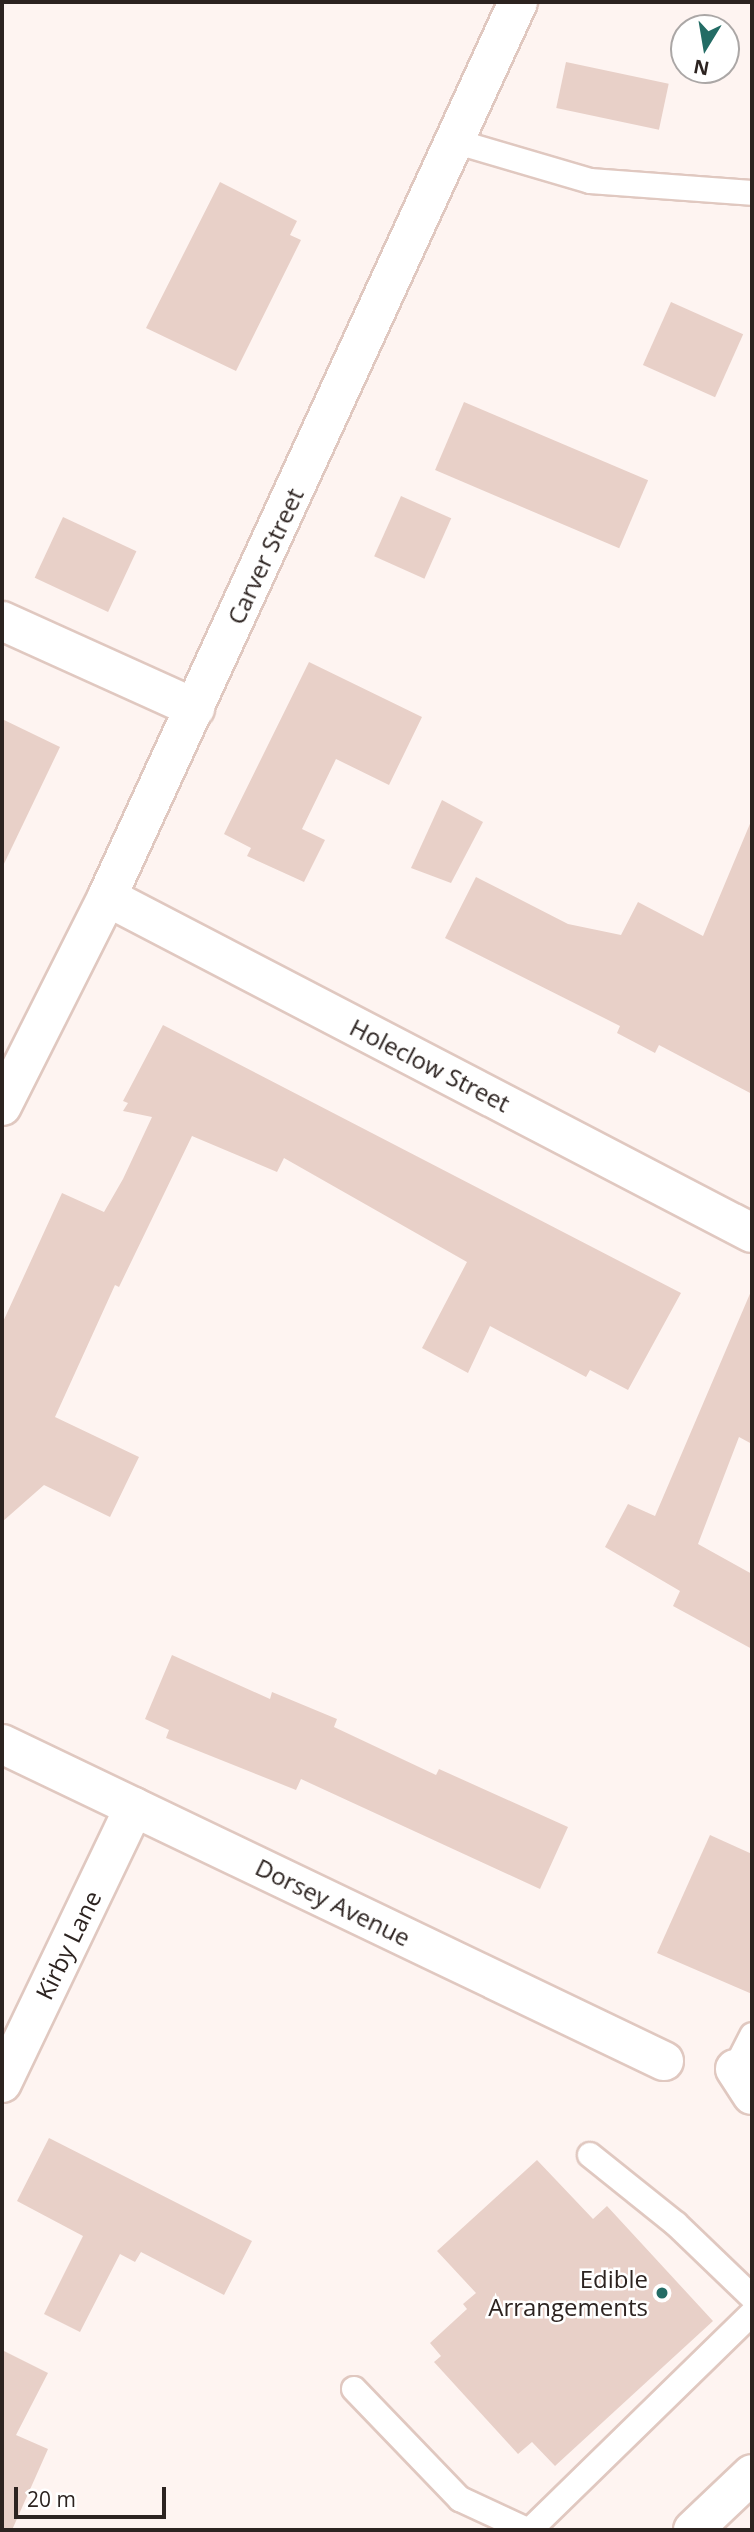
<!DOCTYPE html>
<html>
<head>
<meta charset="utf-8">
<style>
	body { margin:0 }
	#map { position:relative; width:754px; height:2532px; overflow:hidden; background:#fef4f1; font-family:"Open Sans",sans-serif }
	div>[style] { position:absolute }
	.building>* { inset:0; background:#e8d0c8; transform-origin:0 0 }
	.roads { filter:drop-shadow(2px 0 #e0c8c0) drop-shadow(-2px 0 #e0c8c0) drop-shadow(0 2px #e0c8c0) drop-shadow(0 -2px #e0c8c0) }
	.service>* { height:24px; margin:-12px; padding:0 12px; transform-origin:12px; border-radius:12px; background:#fff }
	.minor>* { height:38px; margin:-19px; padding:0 19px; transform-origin:19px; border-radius:19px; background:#fff }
	.secondary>* { height:38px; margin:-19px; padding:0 19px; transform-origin:19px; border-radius:19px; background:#fff }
	.dots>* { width:19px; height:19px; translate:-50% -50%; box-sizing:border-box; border:4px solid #fff; border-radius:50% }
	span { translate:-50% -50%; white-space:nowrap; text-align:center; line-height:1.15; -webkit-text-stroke:5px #fff; paint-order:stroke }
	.street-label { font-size:24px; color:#2c2320 }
	.poi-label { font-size:24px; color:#2c2320 }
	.right { translate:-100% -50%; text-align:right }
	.frame { position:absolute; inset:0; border:4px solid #2c2320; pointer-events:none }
	.north { position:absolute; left:670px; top:14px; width:70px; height:70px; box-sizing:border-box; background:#fff; border:2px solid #aba7a6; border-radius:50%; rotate:191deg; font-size:19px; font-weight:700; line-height:28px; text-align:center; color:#2c2320 }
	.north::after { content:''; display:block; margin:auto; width:24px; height:32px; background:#236c65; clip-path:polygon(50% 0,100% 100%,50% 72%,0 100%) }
	.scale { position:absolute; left:14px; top:2487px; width:152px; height:32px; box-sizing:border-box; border:4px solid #2c2320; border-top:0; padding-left:9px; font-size:21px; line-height:24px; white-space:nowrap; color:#2c2320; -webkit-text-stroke:5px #fff; paint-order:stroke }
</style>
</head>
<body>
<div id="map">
	<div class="building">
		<div style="left:566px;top:62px;width:105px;height:47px;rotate:12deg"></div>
		<div style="clip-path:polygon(220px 182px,297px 221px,290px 235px,301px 240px,236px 371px,146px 328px)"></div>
		<div style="left:671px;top:302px;width:79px;height:69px;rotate:24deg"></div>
		<div style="left:464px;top:402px;width:200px;height:74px;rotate:23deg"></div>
		<div style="left:401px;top:496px;width:55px;height:66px;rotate:24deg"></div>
		<div style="left:63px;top:517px;width:81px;height:67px;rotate:25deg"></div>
		<div style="clip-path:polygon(309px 662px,422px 717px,389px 785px,336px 759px,302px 829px,325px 840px,304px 882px,247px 856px,251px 848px,224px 834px)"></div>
		<div style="clip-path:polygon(2px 719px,60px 747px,2px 868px)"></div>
		<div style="clip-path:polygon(442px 800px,483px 822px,451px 883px,411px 868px)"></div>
		<div style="clip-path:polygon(752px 819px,752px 1094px,659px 1045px,655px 1053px,617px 1033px,620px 1026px,445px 938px,476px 877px,568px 924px,621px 935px,638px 902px,703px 936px)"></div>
		<div style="clip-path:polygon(163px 1025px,681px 1293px,628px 1390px,590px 1370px,586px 1377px,490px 1326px,468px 1373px,422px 1348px,467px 1262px,284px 1158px,277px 1172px,192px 1136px,119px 1287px,115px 1285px,55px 1417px,139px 1457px,110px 1517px,44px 1485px,2px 1522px,2px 1324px,62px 1193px,104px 1212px,123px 1179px,152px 1117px,123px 1111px,128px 1103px,123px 1101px)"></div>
		<div style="clip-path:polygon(752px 1289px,752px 1444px,739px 1437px,698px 1544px,752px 1574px,752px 1649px,673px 1606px,680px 1591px,605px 1547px,628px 1504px,655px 1516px)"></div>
		<div style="clip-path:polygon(172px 1655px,270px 1699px,272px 1692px,337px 1719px,334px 1727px,436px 1775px,439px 1769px,568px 1827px,540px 1889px,301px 1779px,296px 1790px,166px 1738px,169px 1730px,145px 1719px)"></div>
		<div style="clip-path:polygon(710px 1835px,752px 1854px,752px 1994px,657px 1953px)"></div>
		<div style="clip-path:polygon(49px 2138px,252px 2241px,224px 2295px,141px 2252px,135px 2262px,120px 2254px,80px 2332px,44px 2314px,83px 2236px,17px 2201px)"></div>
		<div style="clip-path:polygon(537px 2160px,593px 2219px,607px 2206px,713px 2321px,555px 2466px,532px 2442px,518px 2454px,434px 2362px,441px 2356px,430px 2343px,467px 2309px,463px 2304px,476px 2293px,437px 2251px)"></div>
		<div style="clip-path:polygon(2px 2350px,48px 2373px,16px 2435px,48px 2449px,12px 2530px,2px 2530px)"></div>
	</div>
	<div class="roads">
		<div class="service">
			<div style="left:454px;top:141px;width:142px;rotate:16.4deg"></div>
			<div style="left:590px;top:181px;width:162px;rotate:4.2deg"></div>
			<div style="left:735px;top:2069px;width:38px;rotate:-63deg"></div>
			<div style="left:590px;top:2155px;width:110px;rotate:38.7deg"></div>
			<div style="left:676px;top:2224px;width:105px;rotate:43.8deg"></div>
			<div style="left:354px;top:2389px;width:153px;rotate:46.1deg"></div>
			<div style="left:460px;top:2499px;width:74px;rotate:24.8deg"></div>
			<div style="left:530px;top:2530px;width:310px;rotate:-44.3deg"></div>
		</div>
		<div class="minor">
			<div style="left:2px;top:621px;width:212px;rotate:24.3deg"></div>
			<div style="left:107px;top:897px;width:727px;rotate:27.52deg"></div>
			<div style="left:2px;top:1106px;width:234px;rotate:-63.3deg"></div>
			<div style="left:107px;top:897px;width:985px;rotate:-65.33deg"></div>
			<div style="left:2px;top:1744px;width:734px;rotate:25.59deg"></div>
			<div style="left:735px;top:2069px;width:31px;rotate:57deg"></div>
			<div style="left:2px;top:2083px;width:306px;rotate:-64.4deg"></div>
		</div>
		<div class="secondary">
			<div style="left:693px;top:2530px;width:81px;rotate:-43.5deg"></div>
		</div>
	</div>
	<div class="dots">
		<div style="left:662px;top:2293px;background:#236c65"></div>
	</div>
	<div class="street-label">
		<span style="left:265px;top:556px;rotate:-65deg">Carver Street</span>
		<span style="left:430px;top:1065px;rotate:27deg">Holeclow Street</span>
		<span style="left:333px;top:1902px;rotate:26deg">Dorsey Avenue</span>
		<span style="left:68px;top:1945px;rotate:-64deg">Kirby Lane</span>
	</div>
	<div class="poi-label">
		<span class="right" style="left:648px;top:2293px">Edible<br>Arrangements</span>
	</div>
	<div class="frame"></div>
	<div class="north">N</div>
	<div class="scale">20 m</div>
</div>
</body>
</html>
